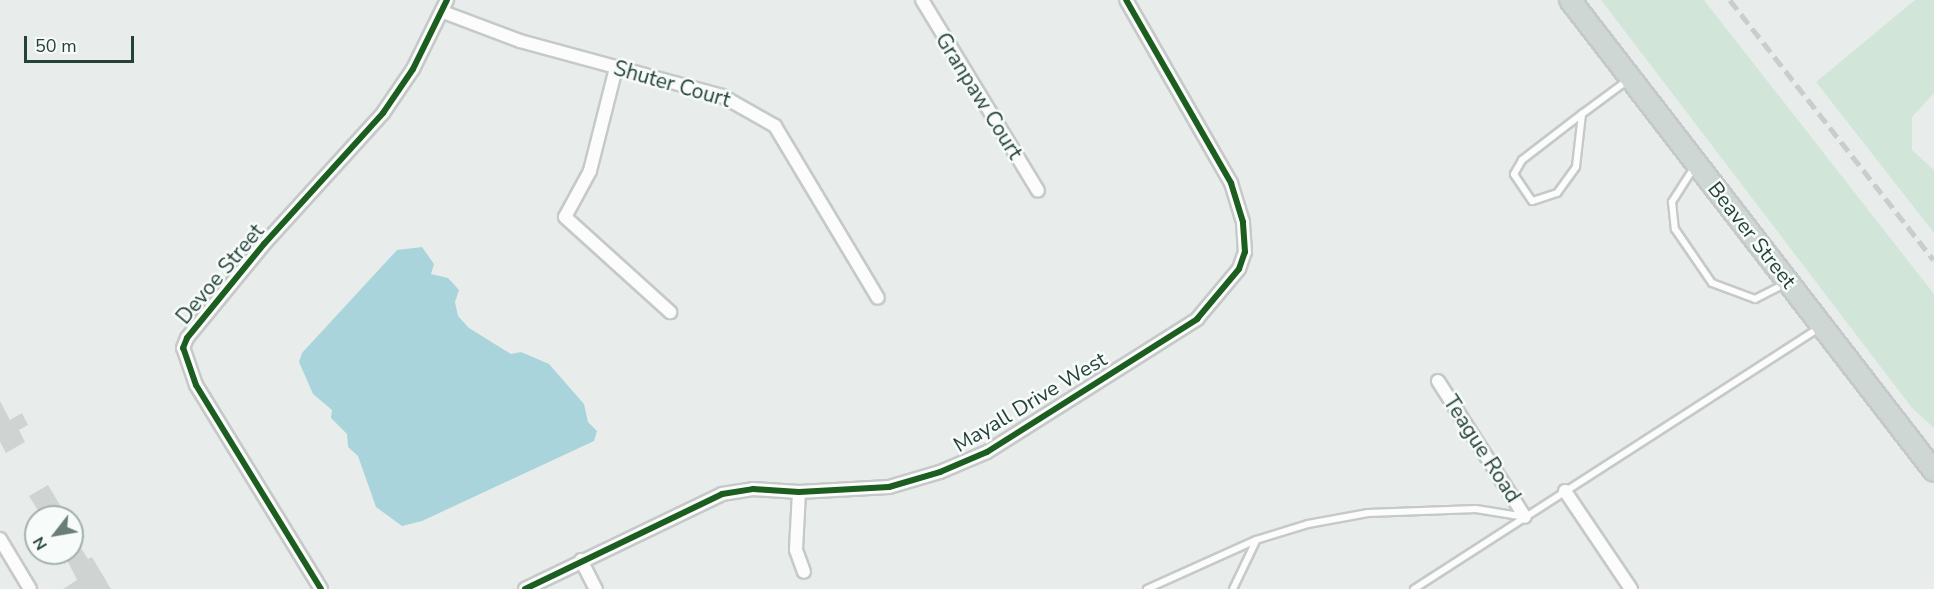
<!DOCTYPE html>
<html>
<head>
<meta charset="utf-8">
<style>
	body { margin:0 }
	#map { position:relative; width:1934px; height:589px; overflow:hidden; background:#e8edeb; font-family:"Nunito Sans",sans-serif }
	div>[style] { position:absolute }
	.green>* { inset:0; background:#d1e6d8 }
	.water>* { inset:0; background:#a9d4db }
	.building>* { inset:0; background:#cfd4d2 }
	.roads { filter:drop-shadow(2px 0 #c5cac8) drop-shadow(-2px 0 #c5cac8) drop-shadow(0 2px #c5cac8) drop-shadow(0 -2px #c5cac8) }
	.lane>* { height:6px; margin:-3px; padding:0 3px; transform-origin:3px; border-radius:3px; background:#fcfcfc }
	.street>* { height:12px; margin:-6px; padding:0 6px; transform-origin:6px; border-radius:6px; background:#fcfcfc }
	.primary>* { height:20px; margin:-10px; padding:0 10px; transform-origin:10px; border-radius:10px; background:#cfd7d5 }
	.rail>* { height:4.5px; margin-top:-2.25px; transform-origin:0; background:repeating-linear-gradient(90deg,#c9cdcc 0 12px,transparent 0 18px) }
	.cycleway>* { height:6px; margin:-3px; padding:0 3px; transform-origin:3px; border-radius:3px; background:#1b5e20 }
	span { translate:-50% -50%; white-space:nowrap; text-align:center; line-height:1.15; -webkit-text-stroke:5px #f7fbf9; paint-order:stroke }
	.street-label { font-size:21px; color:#24423a }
	.north { position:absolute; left:24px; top:505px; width:60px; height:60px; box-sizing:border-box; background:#f7fbf9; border:2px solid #a3b1ad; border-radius:50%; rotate:239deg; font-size:16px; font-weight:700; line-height:24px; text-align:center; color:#24423a }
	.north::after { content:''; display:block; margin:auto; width:21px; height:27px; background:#697e78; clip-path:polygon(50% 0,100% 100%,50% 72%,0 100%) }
	.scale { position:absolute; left:24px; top:36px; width:110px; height:27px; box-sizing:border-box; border:3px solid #24423a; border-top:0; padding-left:8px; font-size:18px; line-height:21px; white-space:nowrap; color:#24423a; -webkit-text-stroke:4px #f7fbf9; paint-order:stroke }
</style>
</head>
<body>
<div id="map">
	<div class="green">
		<div style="clip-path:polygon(1601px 0,1704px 0,1934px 294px,1934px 428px,1912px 408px)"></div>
		<div style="clip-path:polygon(1915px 0,1934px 0,1934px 93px,1912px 117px,1912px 150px,1934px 170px,1934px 233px,1816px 82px)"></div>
	</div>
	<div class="water">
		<div style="clip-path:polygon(422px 247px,434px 264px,431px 274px,448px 278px,459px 290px,455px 302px,458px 316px,469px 328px,511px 354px,521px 352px,549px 364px,584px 404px,588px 422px,597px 431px,594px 441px,422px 521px,402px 526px,376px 507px,358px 456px,348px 447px,347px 434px,331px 418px,332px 410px,313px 394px,299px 362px,302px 353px,397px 250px)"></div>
	</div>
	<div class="building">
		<div style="clip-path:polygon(0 401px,10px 420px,22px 413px,28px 425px,19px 430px,25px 442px,6px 453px,0 442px)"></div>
		<div style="clip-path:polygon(48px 485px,67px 517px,42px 517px,29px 496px)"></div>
		<div style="clip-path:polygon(79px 545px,88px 559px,92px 557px,111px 589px,63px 589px,77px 580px,64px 554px,72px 553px)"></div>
	</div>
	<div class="roads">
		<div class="lane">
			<div style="left:1582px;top:114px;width:53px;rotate:96.5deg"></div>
			<div style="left:1576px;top:167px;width:32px;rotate:126deg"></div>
			<div style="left:1557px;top:193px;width:26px;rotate:162deg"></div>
			<div style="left:1532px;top:201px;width:32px;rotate:-124deg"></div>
			<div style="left:1514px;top:174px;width:16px;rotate:-60deg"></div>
			<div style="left:1522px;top:160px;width:76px;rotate:-37.5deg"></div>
			<div style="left:1582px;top:114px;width:57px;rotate:-36.5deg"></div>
			<div style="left:1695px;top:166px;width:43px;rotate:122.6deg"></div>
			<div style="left:1672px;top:202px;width:27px;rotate:84deg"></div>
			<div style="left:1675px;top:229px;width:65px;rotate:55.6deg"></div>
			<div style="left:1712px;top:283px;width:46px;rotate:20.4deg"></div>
			<div style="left:1755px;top:299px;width:34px;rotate:-27deg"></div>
			<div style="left:1147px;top:589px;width:120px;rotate:-24.2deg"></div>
			<div style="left:1256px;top:540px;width:54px;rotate:-17.1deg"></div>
			<div style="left:1308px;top:524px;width:61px;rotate:-10.4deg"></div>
			<div style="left:1368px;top:513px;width:108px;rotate:-2.1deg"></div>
			<div style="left:1476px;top:509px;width:50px;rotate:9.3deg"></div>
			<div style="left:1233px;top:589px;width:53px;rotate:-64.4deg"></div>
			<div style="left:1414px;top:589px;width:482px;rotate:-32.8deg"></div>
		</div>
		<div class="street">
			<div style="left:922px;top:0;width:223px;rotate:58.7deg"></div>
			<div style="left:443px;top:12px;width:82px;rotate:20.6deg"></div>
			<div style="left:520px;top:41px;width:209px;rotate:15.2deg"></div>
			<div style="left:722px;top:96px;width:61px;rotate:29.5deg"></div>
			<div style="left:775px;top:126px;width:200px;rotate:59.1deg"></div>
			<div style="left:616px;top:68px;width:106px;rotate:104.2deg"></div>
			<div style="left:590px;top:171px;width:52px;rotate:118.5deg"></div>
			<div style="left:565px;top:217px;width:142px;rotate:42.1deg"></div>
			<div style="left:1438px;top:381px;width:161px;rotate:57.4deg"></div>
			<div style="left:1565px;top:491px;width:118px;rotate:56deg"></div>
			<div style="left:799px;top:492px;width:58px;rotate:93deg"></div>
			<div style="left:796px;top:550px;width:23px;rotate:70deg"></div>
			<div style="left:0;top:539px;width:58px;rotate:59deg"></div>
			<div style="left:581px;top:560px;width:33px;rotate:63deg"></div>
			<div style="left:321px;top:589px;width:239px;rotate:-121.5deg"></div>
			<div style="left:196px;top:385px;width:39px;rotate:-109deg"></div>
			<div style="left:183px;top:348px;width:11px;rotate:-68deg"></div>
			<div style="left:187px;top:338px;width:122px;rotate:-50.7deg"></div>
			<div style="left:264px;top:244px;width:177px;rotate:-47.7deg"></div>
			<div style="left:383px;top:113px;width:53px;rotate:-55.7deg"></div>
			<div style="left:413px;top:69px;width:77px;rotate:-63.8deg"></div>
			<div style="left:525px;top:589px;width:219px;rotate:-25.7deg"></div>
			<div style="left:722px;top:494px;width:31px;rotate:-9deg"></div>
			<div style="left:753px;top:489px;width:46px;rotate:3.7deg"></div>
			<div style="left:799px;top:492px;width:90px;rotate:-3.2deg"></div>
			<div style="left:889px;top:487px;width:53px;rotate:-16.4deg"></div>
			<div style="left:940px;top:472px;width:51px;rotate:-23.1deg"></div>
			<div style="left:987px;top:452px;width:249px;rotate:-32.3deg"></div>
			<div style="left:1197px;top:319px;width:65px;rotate:-50deg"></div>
			<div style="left:1239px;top:269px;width:18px;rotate:-71deg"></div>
			<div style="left:1245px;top:252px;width:30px;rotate:-94deg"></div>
			<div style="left:1243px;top:222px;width:41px;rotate:-107.1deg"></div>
			<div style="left:1231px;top:183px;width:211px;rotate:-119.8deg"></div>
		</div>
		<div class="primary">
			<div style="left:1570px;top:0;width:595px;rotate:52.3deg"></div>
		</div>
	</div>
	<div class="rail">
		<div style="left:1730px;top:0;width:330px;rotate:51.9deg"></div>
	</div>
	<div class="cycleway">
		<div style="left:321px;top:589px;width:239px;rotate:-121.5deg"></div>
		<div style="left:196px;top:385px;width:39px;rotate:-109deg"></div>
		<div style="left:183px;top:348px;width:11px;rotate:-68deg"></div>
		<div style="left:187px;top:338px;width:122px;rotate:-50.7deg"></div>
		<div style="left:264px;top:244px;width:177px;rotate:-47.7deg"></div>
		<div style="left:383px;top:113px;width:53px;rotate:-55.7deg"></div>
		<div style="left:413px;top:69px;width:77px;rotate:-63.8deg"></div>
		<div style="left:525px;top:589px;width:219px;rotate:-25.7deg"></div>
		<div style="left:722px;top:494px;width:31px;rotate:-9deg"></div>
		<div style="left:753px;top:489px;width:46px;rotate:3.7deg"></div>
		<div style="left:799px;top:492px;width:90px;rotate:-3.2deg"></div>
		<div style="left:889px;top:487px;width:53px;rotate:-16.4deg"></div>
		<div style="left:940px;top:472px;width:51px;rotate:-23.1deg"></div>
		<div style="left:987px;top:452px;width:249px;rotate:-32.3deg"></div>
		<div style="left:1197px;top:319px;width:65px;rotate:-50deg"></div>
		<div style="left:1239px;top:269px;width:18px;rotate:-71deg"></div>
		<div style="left:1245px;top:252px;width:30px;rotate:-94deg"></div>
		<div style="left:1243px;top:222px;width:41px;rotate:-107.1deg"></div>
		<div style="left:1231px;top:183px;width:211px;rotate:-119.8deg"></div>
	</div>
	<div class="street-label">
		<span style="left:672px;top:84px;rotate:16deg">Shuter Court</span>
		<span style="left:979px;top:96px;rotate:58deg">Granpaw Court</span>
		<span style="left:1752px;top:235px;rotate:52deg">Beaver Street</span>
		<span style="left:220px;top:274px;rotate:-50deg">Devoe Street</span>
		<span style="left:1030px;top:402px;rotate:-31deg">Mayall Drive West</span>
		<span style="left:1482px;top:449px;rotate:57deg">Teague Road</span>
	</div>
	<div class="north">N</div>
	<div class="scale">50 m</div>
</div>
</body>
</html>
